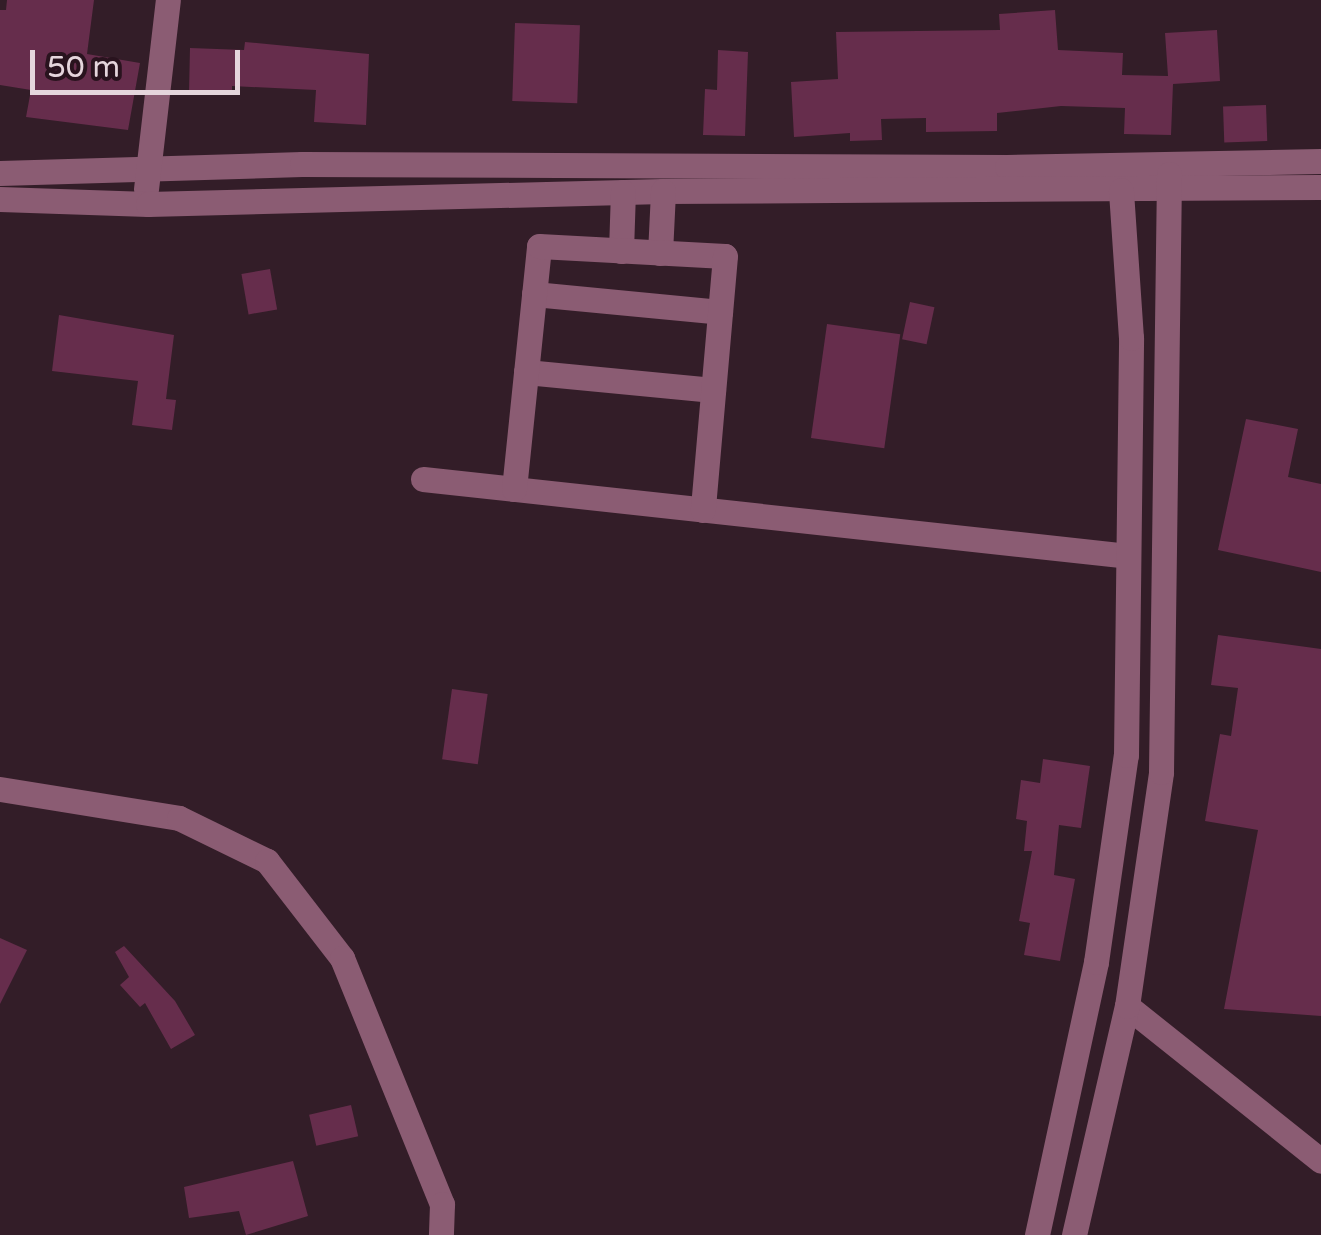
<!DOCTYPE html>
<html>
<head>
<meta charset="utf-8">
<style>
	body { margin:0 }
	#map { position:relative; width:1321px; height:1235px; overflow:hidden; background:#331d28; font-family:"Varela Round",sans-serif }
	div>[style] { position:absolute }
	.building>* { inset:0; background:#662d4c; transform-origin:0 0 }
	.minor>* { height:25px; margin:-12.5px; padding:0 12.5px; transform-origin:12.5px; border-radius:12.5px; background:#8b5c73 }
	span { translate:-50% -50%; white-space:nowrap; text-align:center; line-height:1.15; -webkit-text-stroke:8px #29131e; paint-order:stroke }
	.scale { position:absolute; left:30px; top:50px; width:210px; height:45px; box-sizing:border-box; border:5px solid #e5d5dc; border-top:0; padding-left:12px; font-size:30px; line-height:35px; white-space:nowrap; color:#e5d5dc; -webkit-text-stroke:8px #29131e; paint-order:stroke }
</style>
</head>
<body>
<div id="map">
	<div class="building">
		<div style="clip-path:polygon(7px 0,94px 0,87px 54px,140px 63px,128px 130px,26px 117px,31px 90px,0 85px,0 10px,6px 10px)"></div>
		<div style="clip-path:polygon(1055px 10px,1058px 50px,1123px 53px,1122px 75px,1168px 76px,1165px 33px,1217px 30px,1220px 81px,1173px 84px,1171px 135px,1124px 134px,1125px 108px,1061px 106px,997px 113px,997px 131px,926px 132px,926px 118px,881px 119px,882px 140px,850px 141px,850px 133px,794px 137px,791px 82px,838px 79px,836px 32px,1000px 30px,999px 14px)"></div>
		<div style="left:515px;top:23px;width:65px;height:78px;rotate:2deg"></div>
		<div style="clip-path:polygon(245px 42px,369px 54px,366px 125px,314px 122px,316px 90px,232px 86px,232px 95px,189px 93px,190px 48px,244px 50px)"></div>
		<div style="clip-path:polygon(718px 50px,748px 52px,745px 136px,703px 135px,705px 89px,717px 90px)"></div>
		<div style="left:1266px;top:105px;width:36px;height:43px;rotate:88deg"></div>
		<div style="left:270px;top:269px;width:41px;height:29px;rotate:80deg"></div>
		<div style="left:910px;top:302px;width:25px;height:38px;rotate:12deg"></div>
		<div style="clip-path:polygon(59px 315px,174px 335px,166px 399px,176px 400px,172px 430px,132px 425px,138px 381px,52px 371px)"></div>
		<div style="left:827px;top:324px;width:74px;height:115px;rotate:8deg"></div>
		<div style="clip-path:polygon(1246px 419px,1298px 429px,1288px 477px,1321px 484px,1321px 572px,1218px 550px)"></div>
		<div style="clip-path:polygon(1218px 635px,1321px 649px,1321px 1016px,1224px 1009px,1258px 830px,1205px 821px,1220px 734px,1231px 736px,1238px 688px,1211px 685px)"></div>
		<div style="left:452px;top:689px;width:36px;height:71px;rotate:8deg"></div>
		<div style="clip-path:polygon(1043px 759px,1090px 766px,1081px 828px,1059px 825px,1054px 875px,1075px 879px,1060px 961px,1024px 955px,1030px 923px,1019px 921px,1032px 851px,1024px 851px,1027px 821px,1016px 819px,1021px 780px,1040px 783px)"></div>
		<div style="clip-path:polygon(0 938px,27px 950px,0 1004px)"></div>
		<div style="clip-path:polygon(124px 946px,175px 1001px,195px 1035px,171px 1049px,145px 1003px,140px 1007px,120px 985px,129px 977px,115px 952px)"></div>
		<div style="left:351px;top:1105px;width:32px;height:43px;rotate:77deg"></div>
		<div style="clip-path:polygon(293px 1161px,308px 1216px,246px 1235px,239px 1211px,189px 1218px,184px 1187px)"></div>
	</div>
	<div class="minor">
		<div style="left:0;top:173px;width:302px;rotate:-1.7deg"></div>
		<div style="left:302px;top:164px;width:705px;rotate:0.24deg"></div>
		<div style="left:1007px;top:167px;width:314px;rotate:-1.1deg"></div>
		<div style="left:146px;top:189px;width:190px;rotate:-83.4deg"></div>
		<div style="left:0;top:199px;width:148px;rotate:1.9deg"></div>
		<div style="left:148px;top:204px;width:515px;rotate:-1.45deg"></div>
		<div style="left:663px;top:191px;width:658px;rotate:-0.35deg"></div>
		<div style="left:621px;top:251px;width:59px;rotate:-88.1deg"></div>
		<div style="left:660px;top:253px;width:62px;rotate:-87.2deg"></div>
		<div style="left:534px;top:294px;width:187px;rotate:5.5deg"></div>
		<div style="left:526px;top:372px;width:188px;rotate:5.5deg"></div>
		<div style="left:423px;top:479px;width:709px;rotate:6.23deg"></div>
		<div style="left:514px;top:489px;width:244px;rotate:-84.1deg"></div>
		<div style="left:539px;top:246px;width:186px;rotate:3.1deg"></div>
		<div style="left:725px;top:256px;width:255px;rotate:95deg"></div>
		<div style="left:0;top:789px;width:181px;rotate:9.2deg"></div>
		<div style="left:179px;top:818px;width:98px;rotate:26deg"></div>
		<div style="left:267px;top:861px;width:123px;rotate:52.3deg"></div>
		<div style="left:342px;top:958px;width:266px;rotate:67.9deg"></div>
		<div style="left:442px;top:1204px;width:31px;rotate:92deg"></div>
		<div style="left:1127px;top:1006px;width:248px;rotate:38.6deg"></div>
		<div style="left:1037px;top:1235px;width:279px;rotate:-77.8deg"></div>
		<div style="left:1096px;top:962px;width:209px;rotate:-81.8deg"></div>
		<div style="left:1126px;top:755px;width:417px;rotate:-89.3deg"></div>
		<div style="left:1131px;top:338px;width:148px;rotate:-93.9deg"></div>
		<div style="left:1074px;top:1235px;width:235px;rotate:-77deg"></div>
		<div style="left:1127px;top:1006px;width:236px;rotate:-81.7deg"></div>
		<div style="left:1161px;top:772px;width:598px;rotate:-89.23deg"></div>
	</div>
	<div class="scale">50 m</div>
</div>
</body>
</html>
